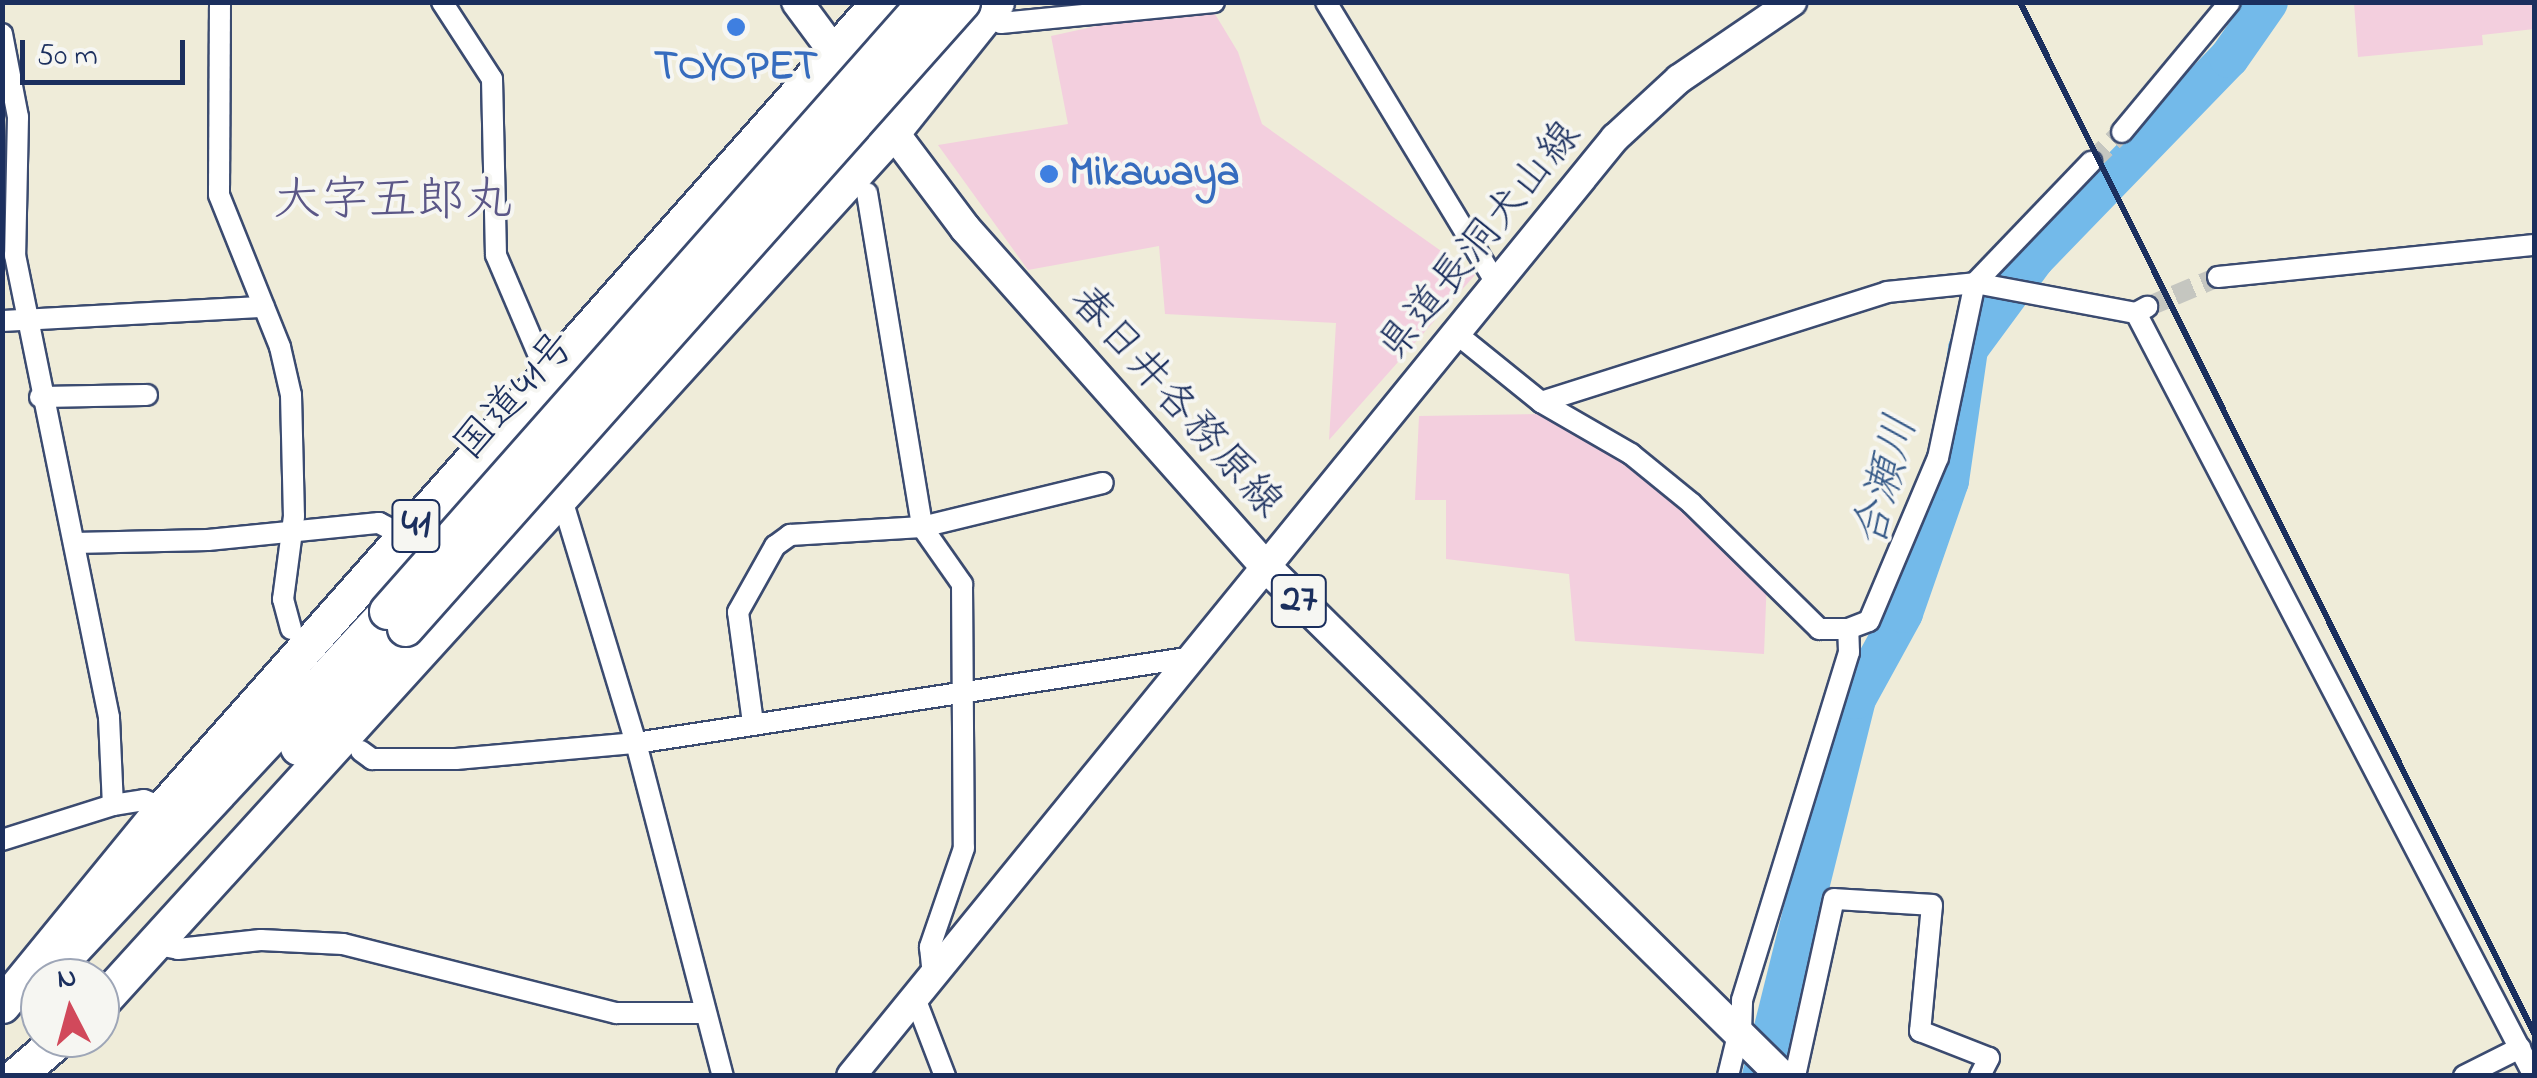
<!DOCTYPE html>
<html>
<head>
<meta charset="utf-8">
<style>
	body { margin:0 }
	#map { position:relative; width:2537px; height:1078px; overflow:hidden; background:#efecd9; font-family:"Indie Flower","Klee One",sans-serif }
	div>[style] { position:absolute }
	.built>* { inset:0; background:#f3cfde }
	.river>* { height:40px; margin:-20px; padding:0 20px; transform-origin:20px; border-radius:20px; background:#73baea }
	.street-tunnel>* { height:20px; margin-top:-10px; transform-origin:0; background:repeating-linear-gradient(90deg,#c5c6c0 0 20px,transparent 0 30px) }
	.roads { filter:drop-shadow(2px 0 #3b4b70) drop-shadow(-2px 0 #3b4b70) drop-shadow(0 2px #3b4b70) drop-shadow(0 -2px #3b4b70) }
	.street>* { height:20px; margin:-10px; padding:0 10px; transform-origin:10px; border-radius:10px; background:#fff }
	.secondary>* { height:28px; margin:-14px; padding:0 14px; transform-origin:14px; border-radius:14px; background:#fff }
	.primary>* { height:30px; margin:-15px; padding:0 15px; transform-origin:15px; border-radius:15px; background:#fff }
	.highway>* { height:35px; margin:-17.5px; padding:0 17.5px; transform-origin:17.5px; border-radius:17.5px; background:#fff }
	.rail>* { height:6px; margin:-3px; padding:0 3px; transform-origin:3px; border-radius:3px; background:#1b2f5e }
	.bridges { filter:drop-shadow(2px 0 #3b4b70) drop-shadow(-2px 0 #3b4b70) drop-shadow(0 2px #3b4b70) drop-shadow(0 -2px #3b4b70) }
	.highway-bridge>* { height:35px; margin:-17.5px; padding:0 17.5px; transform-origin:17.5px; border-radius:17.5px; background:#fff }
	.dots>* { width:28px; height:28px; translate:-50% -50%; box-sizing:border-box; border:5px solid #f6f6f2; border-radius:50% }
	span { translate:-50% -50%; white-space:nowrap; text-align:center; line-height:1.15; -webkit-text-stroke:8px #f6f6f2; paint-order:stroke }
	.shield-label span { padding:2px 8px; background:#f6f6f2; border:2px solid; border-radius:8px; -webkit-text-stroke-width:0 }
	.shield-label { font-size:40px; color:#1b2f5e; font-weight:700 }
	.shop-label { font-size:42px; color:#366cbe; font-weight:700 }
	.left { translate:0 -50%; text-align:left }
	.street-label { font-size:42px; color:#1b2f5e }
	.water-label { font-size:45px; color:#355988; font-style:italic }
	.quarter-label { font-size:48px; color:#5b5787 }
	.frame { position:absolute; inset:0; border:5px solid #1b2f5e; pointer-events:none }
	.north { position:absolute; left:20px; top:958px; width:100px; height:100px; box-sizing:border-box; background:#f6f6f2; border:2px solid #9ea6b7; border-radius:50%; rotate:354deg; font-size:28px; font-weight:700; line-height:40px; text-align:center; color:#1b2f5e }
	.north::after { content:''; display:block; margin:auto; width:35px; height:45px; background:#d1495b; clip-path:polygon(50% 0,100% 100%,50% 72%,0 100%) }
	.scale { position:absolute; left:20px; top:40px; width:165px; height:45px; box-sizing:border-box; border:5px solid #1b2f5e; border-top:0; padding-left:12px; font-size:30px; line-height:35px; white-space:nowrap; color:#1b2f5e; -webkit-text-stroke:8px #f6f6f2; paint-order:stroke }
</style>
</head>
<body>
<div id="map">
	<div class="built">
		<div style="clip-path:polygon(2354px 3px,2534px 3px,2534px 29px,2482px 35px,2483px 45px,2358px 57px)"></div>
		<div style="clip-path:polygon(1215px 14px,1238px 52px,1262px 124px,1475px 275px,1329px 440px,1336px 323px,1165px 314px,1159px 246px,1028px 270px,938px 145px,1068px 124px,1051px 36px,1124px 20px)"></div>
		<div style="clip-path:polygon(1540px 414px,1625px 462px,1767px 578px,1764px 654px,1575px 641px,1569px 574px,1446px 559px,1446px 500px,1415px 500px,1419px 416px)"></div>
	</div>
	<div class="river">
		<div style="left:1762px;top:1076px;width:389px;rotate:-76deg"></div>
		<div style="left:1856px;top:699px;width:98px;rotate:-61.3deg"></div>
		<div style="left:1903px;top:613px;width:140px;rotate:-70.8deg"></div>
		<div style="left:1949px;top:481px;width:133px;rotate:-81.8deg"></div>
		<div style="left:1968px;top:349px;width:112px;rotate:-53.7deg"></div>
		<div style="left:2034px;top:259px;width:280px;rotate:-45.9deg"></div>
		<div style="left:2229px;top:58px;width:68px;rotate:-55.1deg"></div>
	</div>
	<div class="street-tunnel">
		<div style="left:2091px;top:162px;width:43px;rotate:-44.1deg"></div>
		<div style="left:2147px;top:307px;width:77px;rotate:-22.9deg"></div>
	</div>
	<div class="roads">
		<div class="street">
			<div style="left:220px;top:2px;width:193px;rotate:90.3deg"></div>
			<div style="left:219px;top:195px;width:164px;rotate:68.1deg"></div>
			<div style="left:280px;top:347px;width:49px;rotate:77.1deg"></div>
			<div style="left:291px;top:395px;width:121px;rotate:88.6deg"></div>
			<div style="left:294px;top:516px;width:84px;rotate:97.5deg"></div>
			<div style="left:283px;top:599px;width:31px;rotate:75deg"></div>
			<div style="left:442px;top:2px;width:92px;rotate:57deg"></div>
			<div style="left:492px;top:79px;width:176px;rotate:88.7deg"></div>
			<div style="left:496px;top:255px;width:135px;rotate:66.9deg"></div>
			<div style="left:1326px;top:2px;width:330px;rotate:58.8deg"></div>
			<div style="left:986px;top:14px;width:17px;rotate:31deg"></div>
			<div style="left:1001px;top:23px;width:214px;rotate:-5.6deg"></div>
			<div style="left:2px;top:34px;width:85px;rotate:79.1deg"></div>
			<div style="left:18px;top:117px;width:138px;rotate:91.2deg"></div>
			<div style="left:15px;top:255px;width:472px;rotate:78.5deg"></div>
			<div style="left:109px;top:718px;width:87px;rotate:87.4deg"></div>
			<div style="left:2122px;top:132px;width:169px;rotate:-50.3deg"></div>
			<div style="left:867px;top:193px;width:338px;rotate:80.6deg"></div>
			<div style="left:922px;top:527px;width:70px;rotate:54.9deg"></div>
			<div style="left:962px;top:584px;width:264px;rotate:89.6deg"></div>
			<div style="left:964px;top:848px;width:105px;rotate:109deg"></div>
			<div style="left:930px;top:947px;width:29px;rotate:84deg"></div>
			<div style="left:2218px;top:277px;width:318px;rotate:-5.8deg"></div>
			<div style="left:2136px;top:313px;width:861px;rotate:62.45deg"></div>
			<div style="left:2px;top:321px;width:262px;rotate:-3.1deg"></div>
			<div style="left:1458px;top:335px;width:107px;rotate:38.9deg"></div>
			<div style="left:1541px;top:402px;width:104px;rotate:30deg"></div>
			<div style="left:1631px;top:454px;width:77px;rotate:39.2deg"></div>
			<div style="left:1691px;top:503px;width:180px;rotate:44.5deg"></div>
			<div style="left:1819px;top:629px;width:29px"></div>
			<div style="left:1848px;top:629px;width:22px;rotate:-21deg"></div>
			<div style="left:1869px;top:621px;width:177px;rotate:-67.1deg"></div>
			<div style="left:1938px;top:458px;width:179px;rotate:-78.1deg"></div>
			<div style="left:1975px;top:283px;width:168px;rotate:-46.2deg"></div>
			<div style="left:40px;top:397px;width:107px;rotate:-1.1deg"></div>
			<div style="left:1541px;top:402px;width:363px;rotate:-17.6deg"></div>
			<div style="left:1887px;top:292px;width:88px;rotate:-5.8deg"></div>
			<div style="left:1975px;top:283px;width:164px;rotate:10.6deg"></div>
			<div style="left:2136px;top:313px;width:13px;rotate:-29deg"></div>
			<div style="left:560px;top:493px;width:261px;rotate:73.1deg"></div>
			<div style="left:636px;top:743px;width:344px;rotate:75.4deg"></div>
			<div style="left:74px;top:543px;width:134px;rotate:-1.3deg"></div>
			<div style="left:208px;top:540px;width:172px;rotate:-5.7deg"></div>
			<div style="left:379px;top:523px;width:31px;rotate:27deg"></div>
			<div style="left:753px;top:723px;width:112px;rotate:-97.7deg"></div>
			<div style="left:738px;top:612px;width:76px;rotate:-60.7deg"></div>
			<div style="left:775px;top:546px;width:19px;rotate:-36deg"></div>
			<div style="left:790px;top:535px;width:132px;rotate:-3.5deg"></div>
			<div style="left:922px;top:527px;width:186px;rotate:-13.7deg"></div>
			<div style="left:361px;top:751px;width:14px;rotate:36deg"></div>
			<div style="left:372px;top:759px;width:84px"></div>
			<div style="left:456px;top:759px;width:181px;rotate:-5.1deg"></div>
			<div style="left:636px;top:743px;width:564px;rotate:-8.78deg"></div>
			<div style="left:2px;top:840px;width:116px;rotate:-17.5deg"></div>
			<div style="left:113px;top:805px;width:31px;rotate:-9deg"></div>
			<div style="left:144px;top:800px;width:21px;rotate:23deg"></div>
			<div style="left:153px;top:944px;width:25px;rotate:11deg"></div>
			<div style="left:178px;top:949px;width:83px;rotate:-6.2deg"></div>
			<div style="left:261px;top:940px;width:82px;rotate:2.8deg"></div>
			<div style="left:343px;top:944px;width:282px;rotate:14.2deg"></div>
			<div style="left:616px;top:1013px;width:89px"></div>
			<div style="left:915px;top:998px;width:84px;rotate:69deg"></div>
			<div style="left:1741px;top:1032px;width:32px;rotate:-88deg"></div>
			<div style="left:1742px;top:1000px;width:364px;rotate:-72.9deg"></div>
			<div style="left:1849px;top:652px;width:23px;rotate:-92deg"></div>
			<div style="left:1728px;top:1076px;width:42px;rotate:-76.3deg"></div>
			<div style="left:1795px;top:1076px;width:181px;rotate:-77.6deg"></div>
			<div style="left:1834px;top:899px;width:98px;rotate:3.5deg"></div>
			<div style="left:1932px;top:905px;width:127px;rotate:95.4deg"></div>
			<div style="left:1920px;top:1031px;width:74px;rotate:21.4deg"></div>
			<div style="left:1989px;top:1058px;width:20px;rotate:117deg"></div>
			<div style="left:2464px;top:1076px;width:63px;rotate:-26.6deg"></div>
		</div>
		<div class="secondary">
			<div style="left:851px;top:1076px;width:1210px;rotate:-50.84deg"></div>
			<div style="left:1615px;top:138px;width:87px;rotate:-42.7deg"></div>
			<div style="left:1679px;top:79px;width:137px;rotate:-34.3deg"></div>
		</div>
		<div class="primary">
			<div style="left:797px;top:2px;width:86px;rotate:53.5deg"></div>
			<div style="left:881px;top:116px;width:140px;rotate:53.1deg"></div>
			<div style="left:965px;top:228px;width:456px;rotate:48.4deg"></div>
			<div style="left:1268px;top:569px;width:722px;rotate:44.61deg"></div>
		</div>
		<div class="highway">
			<div style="left:298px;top:747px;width:160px;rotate:-48deg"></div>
			<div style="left:63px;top:959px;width:475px;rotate:-47deg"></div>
			<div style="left:100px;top:1003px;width:1179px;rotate:-47.72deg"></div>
			<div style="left:893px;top:131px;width:165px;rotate:-51.4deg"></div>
			<div style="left:2px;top:1005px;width:254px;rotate:-50.7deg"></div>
			<div style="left:163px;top:808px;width:1078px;rotate:-48.38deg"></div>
			<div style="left:16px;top:1076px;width:58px;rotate:-40.8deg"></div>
		</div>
	</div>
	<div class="rail">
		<div style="left:2020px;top:2px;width:1152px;rotate:63.5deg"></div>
	</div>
	<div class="bridges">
		<div class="highway-bridge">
			<div style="left:387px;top:611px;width:813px;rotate:-48.54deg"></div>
			<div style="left:405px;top:628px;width:838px;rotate:-48.34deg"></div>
		</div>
	</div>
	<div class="dots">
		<div style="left:736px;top:27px;background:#3f7fe0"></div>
		<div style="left:1049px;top:174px;background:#3f7fe0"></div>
	</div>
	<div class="shield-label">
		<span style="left:416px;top:526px">41</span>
		<span style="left:1299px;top:601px">27</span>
	</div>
	<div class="shop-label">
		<span style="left:736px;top:68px">TOYOPET</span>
		<span class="left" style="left:1069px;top:174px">Mikawaya</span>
	</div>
	<div class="street-label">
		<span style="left:1481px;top:242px;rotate:-51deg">県道長洞犬山線</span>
		<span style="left:516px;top:397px;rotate:-48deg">国道41号</span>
		<span style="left:1175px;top:403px;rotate:48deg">春日井各務原線</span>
	</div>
	<div class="water-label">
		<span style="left:1888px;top:482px;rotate:-75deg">合瀬川</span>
	</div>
	<div class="quarter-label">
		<span style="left:393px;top:203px">大字五郎丸</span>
	</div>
	<div class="frame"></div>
	<div class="north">N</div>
	<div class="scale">50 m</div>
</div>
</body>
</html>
